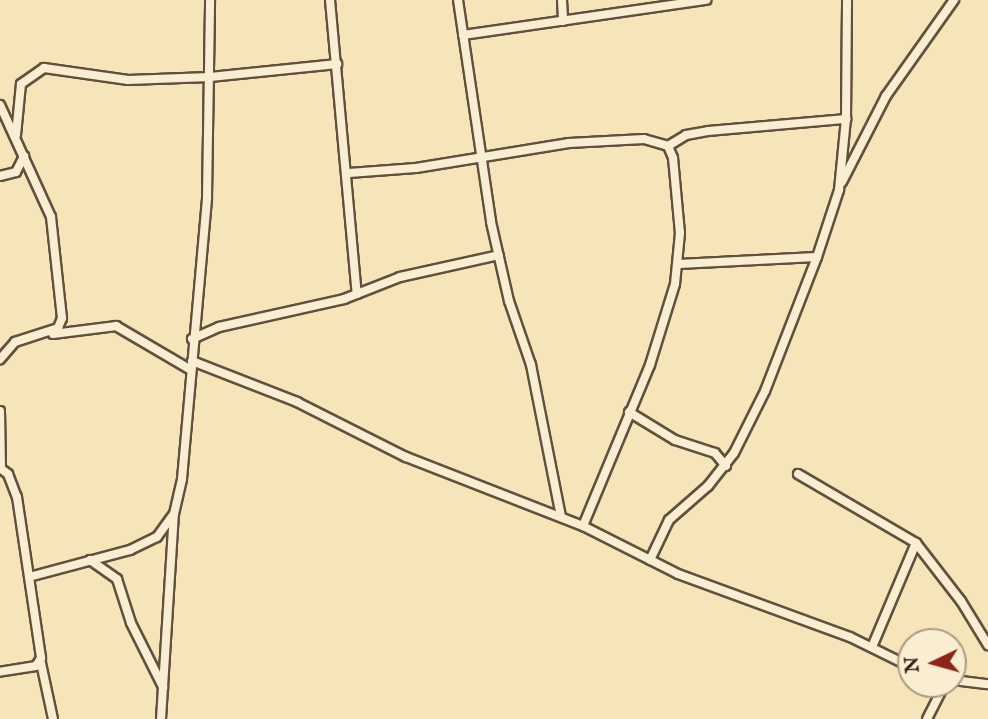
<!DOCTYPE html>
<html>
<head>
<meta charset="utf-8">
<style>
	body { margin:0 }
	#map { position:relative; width:988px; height:719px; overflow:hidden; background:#f7e5ba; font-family:"IM FELL English",serif }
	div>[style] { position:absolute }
	.roads { filter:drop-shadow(2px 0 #62503e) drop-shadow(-2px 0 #62503e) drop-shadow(0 2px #62503e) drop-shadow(0 -2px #62503e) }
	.minor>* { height:8px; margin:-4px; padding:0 4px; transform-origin:4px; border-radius:4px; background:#faeed2 }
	span { translate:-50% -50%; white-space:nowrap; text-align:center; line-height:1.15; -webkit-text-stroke:7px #faeed2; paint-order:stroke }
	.north { position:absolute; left:897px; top:628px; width:70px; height:70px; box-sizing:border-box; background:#faeed2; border:2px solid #aa9b86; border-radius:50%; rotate:265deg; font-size:19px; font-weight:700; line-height:28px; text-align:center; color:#311f15 }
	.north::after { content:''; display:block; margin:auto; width:24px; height:32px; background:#8f2418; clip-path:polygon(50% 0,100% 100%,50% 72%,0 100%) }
</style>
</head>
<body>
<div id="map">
	<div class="roads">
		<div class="minor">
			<div style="left:330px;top:0;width:295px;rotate:84.8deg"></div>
			<div style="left:458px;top:0;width:224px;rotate:81.5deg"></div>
			<div style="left:491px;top:222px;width:81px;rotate:77.2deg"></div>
			<div style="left:509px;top:301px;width:68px;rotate:71deg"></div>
			<div style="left:531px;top:365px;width:154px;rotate:78.8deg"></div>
			<div style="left:562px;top:0;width:21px;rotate:87deg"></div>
			<div style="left:463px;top:35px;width:246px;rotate:-8.2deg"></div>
			<div style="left:0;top:105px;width:123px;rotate:65.5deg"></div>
			<div style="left:51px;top:217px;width:102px;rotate:83.8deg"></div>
			<div style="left:62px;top:318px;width:11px;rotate:112deg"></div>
			<div style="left:58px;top:328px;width:45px;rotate:162deg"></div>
			<div style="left:15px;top:342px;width:23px;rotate:131deg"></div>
			<div style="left:16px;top:135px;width:51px;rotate:-84.4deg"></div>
			<div style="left:21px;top:84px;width:28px;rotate:-35deg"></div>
			<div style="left:44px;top:68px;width:85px;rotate:8.1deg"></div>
			<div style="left:128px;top:80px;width:82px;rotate:-2.1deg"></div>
			<div style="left:210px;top:77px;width:128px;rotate:-5.8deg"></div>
			<div style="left:668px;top:146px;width:21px;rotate:-31deg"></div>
			<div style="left:686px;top:135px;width:22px;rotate:-10deg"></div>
			<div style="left:708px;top:131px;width:139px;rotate:-5deg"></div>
			<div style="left:349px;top:173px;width:67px;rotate:-4.3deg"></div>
			<div style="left:416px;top:168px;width:155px;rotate:-9.3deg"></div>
			<div style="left:569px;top:143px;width:75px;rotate:-3.1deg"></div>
			<div style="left:644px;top:139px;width:25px;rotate:16deg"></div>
			<div style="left:668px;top:146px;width:13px;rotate:67deg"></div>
			<div style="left:673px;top:158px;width:75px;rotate:84.7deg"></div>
			<div style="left:680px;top:233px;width:51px;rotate:95.6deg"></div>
			<div style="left:675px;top:284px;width:85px;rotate:107.2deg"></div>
			<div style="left:650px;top:365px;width:174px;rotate:112.6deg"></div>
			<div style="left:0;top:176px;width:16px;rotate:-14deg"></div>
			<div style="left:16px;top:172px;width:18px;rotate:-63deg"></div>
			<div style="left:842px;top:182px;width:97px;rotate:-62.9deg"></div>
			<div style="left:886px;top:96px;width:118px;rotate:-54.7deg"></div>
			<div style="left:678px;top:264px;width:139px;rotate:-2.9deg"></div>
			<div style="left:53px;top:334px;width:64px;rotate:-7.2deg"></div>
			<div style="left:116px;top:326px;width:87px;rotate:30.4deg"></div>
			<div style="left:192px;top:339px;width:30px;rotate:-24deg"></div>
			<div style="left:219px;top:327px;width:128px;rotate:-12.6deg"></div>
			<div style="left:344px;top:299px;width:60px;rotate:-21.4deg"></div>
			<div style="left:400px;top:277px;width:101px;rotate:-12.5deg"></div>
			<div style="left:192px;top:361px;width:113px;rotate:21.3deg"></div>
			<div style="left:297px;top:402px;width:122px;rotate:26.8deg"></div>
			<div style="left:406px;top:457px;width:190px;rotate:21.3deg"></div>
			<div style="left:583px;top:526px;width:106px;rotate:26.8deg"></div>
			<div style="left:678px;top:574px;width:183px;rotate:20.1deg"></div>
			<div style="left:850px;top:637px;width:68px;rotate:26.2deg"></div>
			<div style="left:0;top:411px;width:57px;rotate:89deg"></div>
			<div style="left:629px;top:412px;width:54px;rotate:31.3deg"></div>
			<div style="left:675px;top:440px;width:42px;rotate:18deg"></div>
			<div style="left:715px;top:453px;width:17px;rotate:50deg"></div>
			<div style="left:0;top:468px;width:10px;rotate:37deg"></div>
			<div style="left:8px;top:474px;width:25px;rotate:69deg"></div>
			<div style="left:17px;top:497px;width:163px;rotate:81.5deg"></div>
			<div style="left:41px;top:658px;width:9px;rotate:122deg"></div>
			<div style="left:36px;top:666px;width:36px;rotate:171deg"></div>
			<div style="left:798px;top:474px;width:137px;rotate:30.3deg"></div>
			<div style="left:916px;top:543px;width:73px;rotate:52.2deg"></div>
			<div style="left:961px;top:601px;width:52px;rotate:58.5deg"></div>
			<div style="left:90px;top:560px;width:33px;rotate:35deg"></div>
			<div style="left:117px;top:579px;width:46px;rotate:72.3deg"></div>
			<div style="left:131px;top:623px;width:72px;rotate:63.4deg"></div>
			<div style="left:650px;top:560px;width:44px;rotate:-64.6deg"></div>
			<div style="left:669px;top:520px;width:52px;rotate:-41.1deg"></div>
			<div style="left:708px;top:486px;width:42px;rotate:-51.8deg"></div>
			<div style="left:734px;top:453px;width:69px;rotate:-63.4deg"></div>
			<div style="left:765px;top:391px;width:144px;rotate:-68.8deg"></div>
			<div style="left:817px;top:257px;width:71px;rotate:-71.8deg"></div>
			<div style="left:839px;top:190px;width:71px;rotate:-84.4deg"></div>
			<div style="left:846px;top:119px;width:119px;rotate:-89.5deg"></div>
			<div style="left:29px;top:577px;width:105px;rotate:-15deg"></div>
			<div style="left:130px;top:550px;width:30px;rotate:-26deg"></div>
			<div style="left:157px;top:537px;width:27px;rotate:-54deg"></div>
			<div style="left:872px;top:647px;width:113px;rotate:-67.1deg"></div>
			<div style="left:41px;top:663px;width:57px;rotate:77.9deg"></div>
			<div style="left:953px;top:680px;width:35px;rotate:7deg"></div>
			<div style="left:161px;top:719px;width:205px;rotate:-86.4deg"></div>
			<div style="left:174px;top:514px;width:36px;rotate:-77deg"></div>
			<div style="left:182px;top:479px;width:283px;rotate:-84.9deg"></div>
			<div style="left:207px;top:197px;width:197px;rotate:-89.1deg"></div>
			<div style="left:927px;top:719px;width:39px;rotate:-63deg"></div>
		</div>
	</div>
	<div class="north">N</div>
</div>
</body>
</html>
